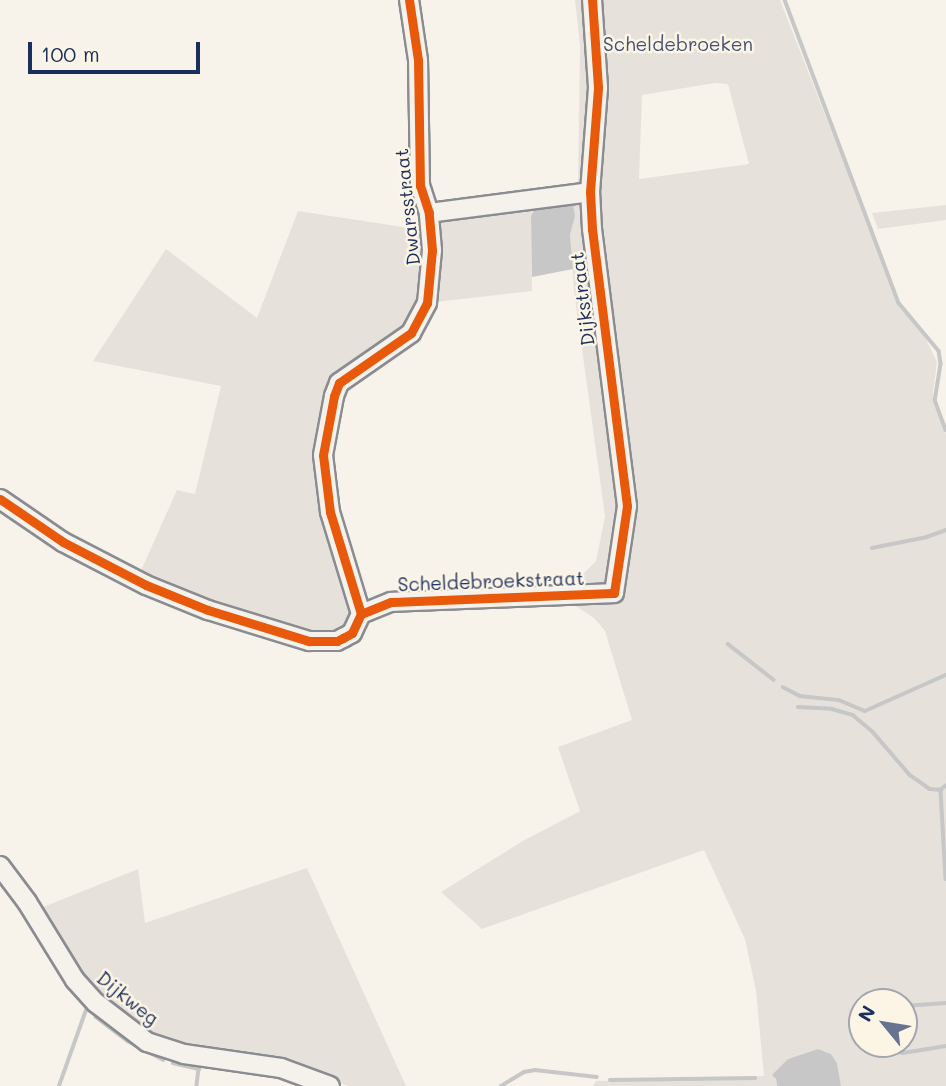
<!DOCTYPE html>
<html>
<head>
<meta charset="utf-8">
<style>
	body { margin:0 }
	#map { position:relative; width:946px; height:1086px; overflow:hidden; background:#f7f3ea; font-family:Mali,sans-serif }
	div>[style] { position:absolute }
	.green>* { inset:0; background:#e6e2db }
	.water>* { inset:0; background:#c7c7c7 }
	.stream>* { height:3.5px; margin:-1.75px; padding:0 1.75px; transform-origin:1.75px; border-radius:1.75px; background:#c7c7c7 }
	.roads { filter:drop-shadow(2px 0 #8a8c91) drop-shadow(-2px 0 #8a8c91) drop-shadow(0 2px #8a8c91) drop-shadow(0 -2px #8a8c91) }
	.minor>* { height:18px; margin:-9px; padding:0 9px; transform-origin:9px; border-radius:9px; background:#f5f2ec }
	.cycleway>* { height:9px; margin:-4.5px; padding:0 4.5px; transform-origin:4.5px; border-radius:4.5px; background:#e8590c }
	span { translate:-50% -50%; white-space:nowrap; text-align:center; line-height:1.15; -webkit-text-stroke:5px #fcf5e5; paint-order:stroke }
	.park-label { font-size:19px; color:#425176 }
	.street-label { font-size:19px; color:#1b2f5e }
	.north { position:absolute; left:848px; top:988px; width:70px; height:70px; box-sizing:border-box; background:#fcf5e5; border:2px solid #a2a6af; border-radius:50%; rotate:300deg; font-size:19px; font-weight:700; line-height:28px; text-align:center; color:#1b2f5e }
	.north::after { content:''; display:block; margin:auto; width:24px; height:32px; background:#68748f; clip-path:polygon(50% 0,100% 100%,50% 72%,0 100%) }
	.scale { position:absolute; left:28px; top:42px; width:172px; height:32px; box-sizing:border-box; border:4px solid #1b2f5e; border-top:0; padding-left:9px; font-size:21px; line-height:24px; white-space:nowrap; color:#1b2f5e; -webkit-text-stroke:5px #fcf5e5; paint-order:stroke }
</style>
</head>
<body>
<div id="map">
	<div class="green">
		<div style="clip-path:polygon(evenodd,575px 0,780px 0,902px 310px,922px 331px,937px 362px,933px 393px,946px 435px,946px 1086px,841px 1086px,837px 1063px,831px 1054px,818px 1049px,788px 1059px,775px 1076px,777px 1086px,593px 1086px,596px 1081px,764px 1076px,756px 991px,745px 939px,704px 850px,482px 929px,441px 892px,521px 842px,580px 811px,558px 747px,632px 720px,605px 631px,594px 618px,571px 603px,568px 589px,596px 561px,605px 516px,574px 291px,570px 235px,575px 216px,531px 216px,532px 291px,427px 303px,429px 213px,578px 193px,580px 45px,575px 0,715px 83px,728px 84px,749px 164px,639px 179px,642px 95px,715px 83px,575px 0,862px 1002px,904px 1002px,904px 1044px,862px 1044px,862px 1002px)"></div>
		<div style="clip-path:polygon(946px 205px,946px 220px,878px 229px,872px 213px)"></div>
		<div style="clip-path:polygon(298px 211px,423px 230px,425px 287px,411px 324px,384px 348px,341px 368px,331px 387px,321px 503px,353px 619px,352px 625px,332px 637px,262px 623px,139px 575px,177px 490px,195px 494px,221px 386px,93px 361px,166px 249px,257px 318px)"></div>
		<div style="clip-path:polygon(307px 868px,406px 1086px,348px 1086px,298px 1066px,159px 1042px,118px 1014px,76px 972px,38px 909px,138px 869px,145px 923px)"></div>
	</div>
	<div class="water">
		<div style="clip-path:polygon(567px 203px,573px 205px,575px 216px,570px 235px,573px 269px,532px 277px,531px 216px,534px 211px)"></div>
		<div style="clip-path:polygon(818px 1049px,831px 1054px,837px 1063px,841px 1086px,777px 1086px,776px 1079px,772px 1075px,788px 1059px)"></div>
	</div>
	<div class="stream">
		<div style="left:785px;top:0;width:324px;rotate:69.4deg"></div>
		<div style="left:899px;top:303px;width:62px;rotate:50.2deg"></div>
		<div style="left:939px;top:351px;width:13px;rotate:81deg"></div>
		<div style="left:941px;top:364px;width:36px;rotate:99deg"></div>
		<div style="left:935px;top:400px;width:32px;rotate:70deg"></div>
		<div style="left:872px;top:548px;width:56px;rotate:-11.3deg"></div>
		<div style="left:927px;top:537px;width:20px;rotate:-20deg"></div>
		<div style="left:728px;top:644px;width:58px;rotate:38deg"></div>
		<div style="left:783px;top:687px;width:19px;rotate:28deg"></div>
		<div style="left:800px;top:696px;width:39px;rotate:6deg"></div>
		<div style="left:839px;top:700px;width:28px;rotate:23deg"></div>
		<div style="left:865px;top:711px;width:89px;rotate:-24deg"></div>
		<div style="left:798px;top:707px;width:34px;rotate:3deg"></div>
		<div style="left:832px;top:709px;width:22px;rotate:16deg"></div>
		<div style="left:853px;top:715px;width:26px;rotate:40deg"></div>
		<div style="left:873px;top:732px;width:57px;rotate:49.3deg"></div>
		<div style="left:910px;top:775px;width:24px;rotate:35deg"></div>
		<div style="left:930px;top:789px;width:11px;rotate:5deg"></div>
		<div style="left:946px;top:786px;width:6px;rotate:141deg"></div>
		<div style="left:941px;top:790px;width:89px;rotate:86.8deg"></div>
		<div style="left:904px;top:1006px;width:42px;rotate:-4.1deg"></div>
		<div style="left:861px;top:1008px;width:1px"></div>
		<div style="left:96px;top:1017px;width:40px;rotate:37deg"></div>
		<div style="left:128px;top:1041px;width:40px;rotate:28deg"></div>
		<div style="left:855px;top:1020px;width:8px;rotate:30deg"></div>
		<div style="left:886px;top:1044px;width:19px;rotate:28deg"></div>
		<div style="left:903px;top:1053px;width:44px;rotate:-9.2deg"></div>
		<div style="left:173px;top:1063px;width:27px;rotate:13deg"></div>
		<div style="left:199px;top:1069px;width:17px;rotate:97deg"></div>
		<div style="left:610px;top:1080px;width:145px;rotate:-0.8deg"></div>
		<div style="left:59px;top:1086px;width:81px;rotate:-70.4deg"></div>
		<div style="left:501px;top:1086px;width:27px;rotate:-31deg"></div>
		<div style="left:524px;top:1072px;width:11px;rotate:-10deg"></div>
		<div style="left:535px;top:1070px;width:62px;rotate:6.4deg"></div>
	</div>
	<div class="roads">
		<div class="minor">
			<div style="left:429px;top:213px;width:162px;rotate:-7.4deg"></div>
			<div style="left:0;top:499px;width:76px;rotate:34.3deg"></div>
			<div style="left:63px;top:542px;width:93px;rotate:27.4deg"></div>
			<div style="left:146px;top:585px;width:67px;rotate:22deg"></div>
			<div style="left:208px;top:610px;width:106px;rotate:17.1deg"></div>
			<div style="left:309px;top:641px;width:28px"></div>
			<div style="left:337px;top:641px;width:7px;rotate:-27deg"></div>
			<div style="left:343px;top:638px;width:10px;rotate:-29deg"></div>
			<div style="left:352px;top:633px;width:21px;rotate:-65deg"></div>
			<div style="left:361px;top:614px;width:32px;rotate:-22deg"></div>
			<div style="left:391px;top:602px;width:223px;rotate:-2.3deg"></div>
			<div style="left:614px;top:593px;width:88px;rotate:-81.5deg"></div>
			<div style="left:627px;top:506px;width:279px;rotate:-97.2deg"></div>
			<div style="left:592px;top:229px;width:37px;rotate:-93deg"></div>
			<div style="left:590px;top:192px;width:105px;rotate:-85.6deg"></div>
			<div style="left:598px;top:87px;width:87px;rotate:-93.9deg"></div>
			<div style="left:361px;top:614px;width:107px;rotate:-106.9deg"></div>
			<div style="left:330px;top:512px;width:57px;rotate:-97deg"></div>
			<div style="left:323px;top:455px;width:60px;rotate:-79.4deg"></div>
			<div style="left:334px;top:396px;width:14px;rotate:-69deg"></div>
			<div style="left:339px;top:383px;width:88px;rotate:-34.8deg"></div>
			<div style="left:411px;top:333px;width:34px;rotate:-62deg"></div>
			<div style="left:427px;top:303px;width:53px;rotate:-84.6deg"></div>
			<div style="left:432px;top:250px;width:37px;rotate:-95deg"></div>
			<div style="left:429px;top:213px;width:28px;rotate:-108deg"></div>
			<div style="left:420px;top:186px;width:126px;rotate:-90.9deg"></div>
			<div style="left:418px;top:60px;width:61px;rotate:-98.5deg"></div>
			<div style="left:0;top:866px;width:45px;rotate:53.1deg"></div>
			<div style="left:27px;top:902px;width:92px;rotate:58.4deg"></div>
			<div style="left:75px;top:980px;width:31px;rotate:48deg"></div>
			<div style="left:96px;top:1003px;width:64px;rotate:37.4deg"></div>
			<div style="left:147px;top:1042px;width:39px;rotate:18deg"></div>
			<div style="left:184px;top:1054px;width:98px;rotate:8.2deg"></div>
			<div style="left:281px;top:1068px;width:52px;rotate:20.2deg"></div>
		</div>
	</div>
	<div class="cycleway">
		<div style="left:0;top:499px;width:76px;rotate:34.3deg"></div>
		<div style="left:63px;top:542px;width:93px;rotate:27.4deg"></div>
		<div style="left:146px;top:585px;width:67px;rotate:22deg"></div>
		<div style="left:208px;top:610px;width:106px;rotate:17.1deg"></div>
		<div style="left:309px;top:641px;width:28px"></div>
		<div style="left:337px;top:641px;width:7px;rotate:-27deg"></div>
		<div style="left:343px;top:638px;width:10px;rotate:-29deg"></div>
		<div style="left:352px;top:633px;width:21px;rotate:-65deg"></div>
		<div style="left:361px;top:614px;width:32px;rotate:-22deg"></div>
		<div style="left:391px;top:602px;width:223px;rotate:-2.3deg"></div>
		<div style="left:614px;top:593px;width:88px;rotate:-81.5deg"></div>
		<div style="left:627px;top:506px;width:279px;rotate:-97.2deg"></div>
		<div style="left:592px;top:229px;width:37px;rotate:-93deg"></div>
		<div style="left:590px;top:192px;width:105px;rotate:-85.6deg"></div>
		<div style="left:598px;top:87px;width:87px;rotate:-93.9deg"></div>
		<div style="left:361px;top:614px;width:107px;rotate:-106.9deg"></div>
		<div style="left:330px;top:512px;width:57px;rotate:-97deg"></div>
		<div style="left:323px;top:455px;width:60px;rotate:-79.4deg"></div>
		<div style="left:334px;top:396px;width:14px;rotate:-69deg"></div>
		<div style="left:339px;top:383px;width:88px;rotate:-34.8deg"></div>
		<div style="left:411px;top:333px;width:34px;rotate:-62deg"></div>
		<div style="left:427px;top:303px;width:53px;rotate:-84.6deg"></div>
		<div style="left:432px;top:250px;width:37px;rotate:-95deg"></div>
		<div style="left:429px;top:213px;width:28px;rotate:-108deg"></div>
		<div style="left:420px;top:186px;width:126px;rotate:-90.9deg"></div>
		<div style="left:418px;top:60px;width:61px;rotate:-98.5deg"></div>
	</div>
	<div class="park-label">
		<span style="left:678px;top:44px">Scheldebroeken</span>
	</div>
	<div class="street-label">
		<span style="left:407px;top:207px;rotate:-96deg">Dwarsstraat</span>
		<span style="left:582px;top:299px;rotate:-97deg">Dijkstraat</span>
		<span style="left:491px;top:581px;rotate:-2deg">Scheldebroekstraat</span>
		<span style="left:128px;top:998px;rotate:39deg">Dijkweg</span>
	</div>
	<div class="north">N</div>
	<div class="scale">100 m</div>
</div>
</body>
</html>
